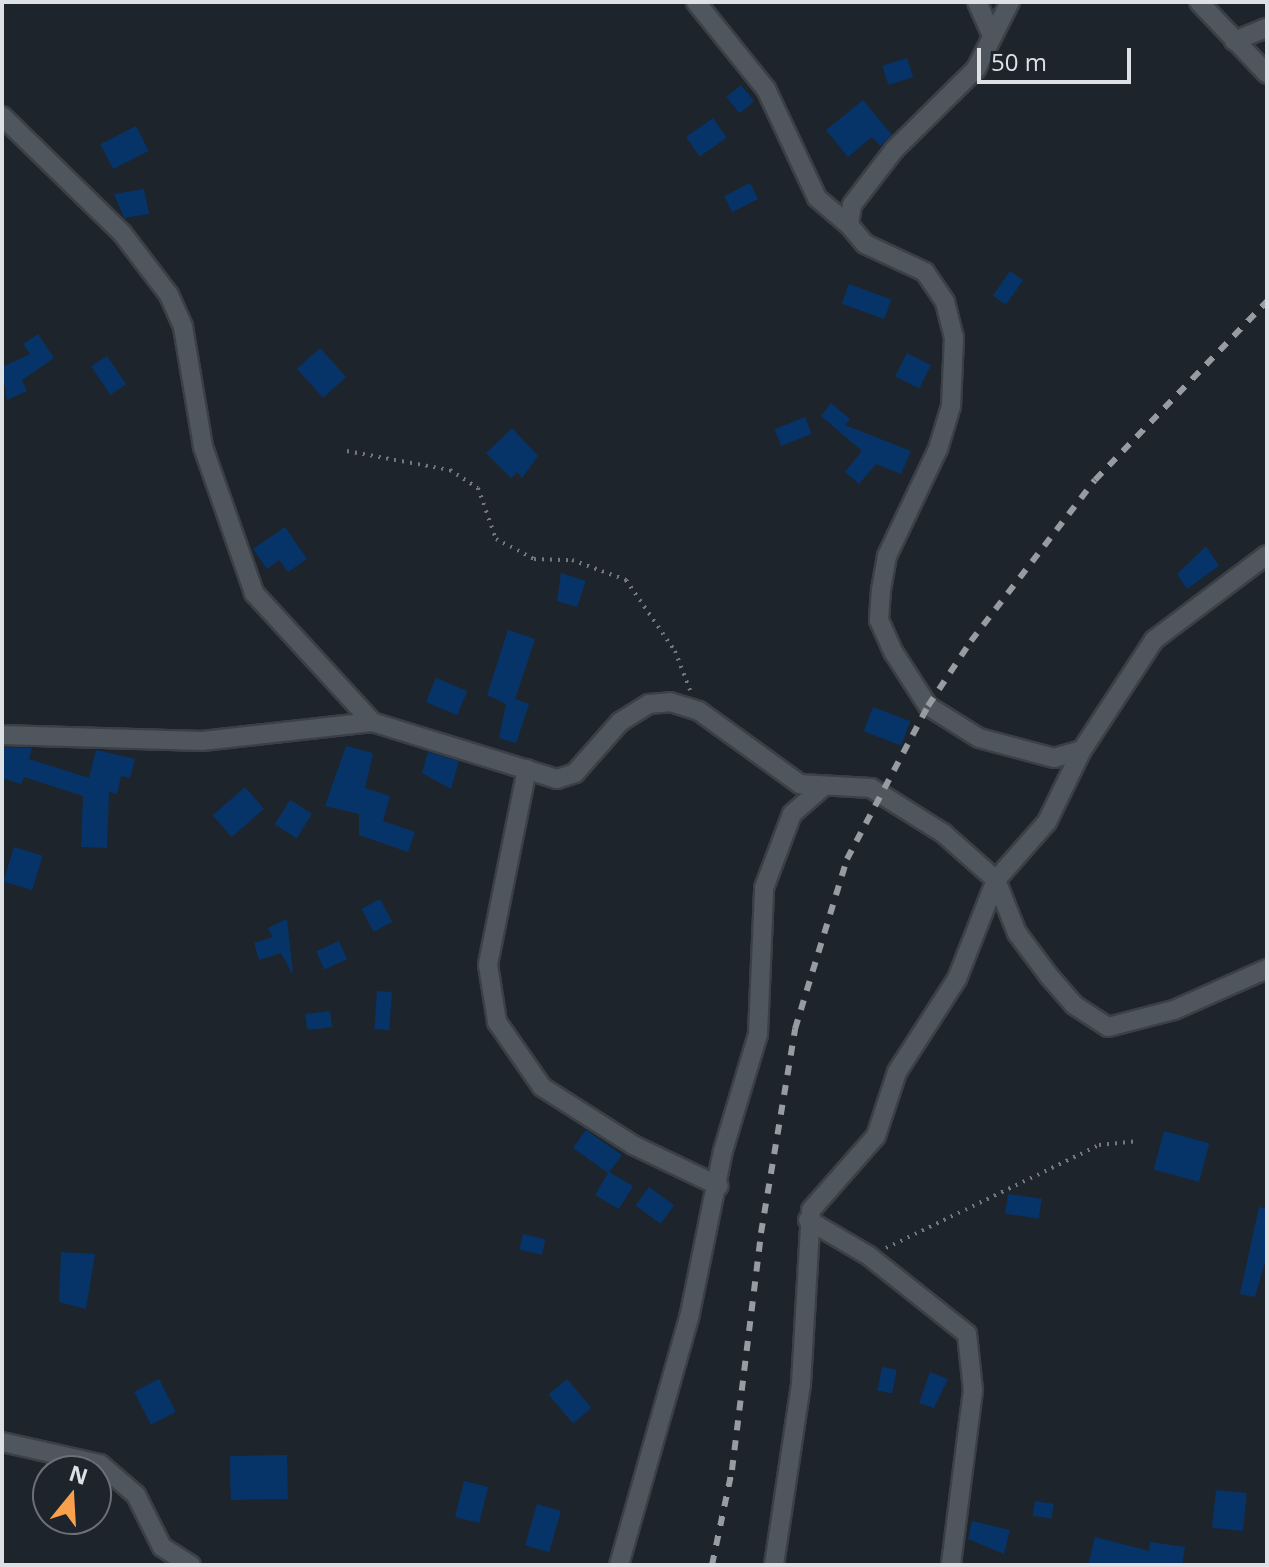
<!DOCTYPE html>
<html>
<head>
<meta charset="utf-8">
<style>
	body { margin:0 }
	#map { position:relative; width:1269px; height:1567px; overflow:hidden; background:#1e242c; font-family:"Open Sans",sans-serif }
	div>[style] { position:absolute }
	.building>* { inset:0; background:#063468; transform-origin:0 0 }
	.path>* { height:4px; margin-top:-2px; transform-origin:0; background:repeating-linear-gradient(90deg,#73787f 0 2px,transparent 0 8px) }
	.roads { filter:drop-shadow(2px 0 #3b4046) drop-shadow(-2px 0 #3b4046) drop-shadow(0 2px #3b4046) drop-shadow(0 -2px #3b4046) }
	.street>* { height:18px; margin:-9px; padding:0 9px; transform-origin:9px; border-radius:9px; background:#4f565e }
	.rail>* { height:6px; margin-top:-3px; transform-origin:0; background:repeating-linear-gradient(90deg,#979ca2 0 10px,transparent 0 20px) }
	span { translate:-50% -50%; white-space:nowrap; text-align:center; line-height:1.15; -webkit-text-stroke:6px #1e242c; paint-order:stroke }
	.frame { position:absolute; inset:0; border:4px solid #dde1e6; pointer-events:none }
	.north { position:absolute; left:32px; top:1455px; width:80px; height:80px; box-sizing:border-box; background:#1e242c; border:2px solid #6a7076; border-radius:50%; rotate:18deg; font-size:22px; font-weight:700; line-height:32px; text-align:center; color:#dde1e6 }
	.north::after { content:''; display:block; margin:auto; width:28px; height:36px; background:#f8a04b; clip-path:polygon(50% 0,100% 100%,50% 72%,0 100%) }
	.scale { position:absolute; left:977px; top:48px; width:154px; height:36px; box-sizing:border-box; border:4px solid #dde1e6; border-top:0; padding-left:10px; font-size:24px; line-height:28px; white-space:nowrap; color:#dde1e6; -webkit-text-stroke:6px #1e242c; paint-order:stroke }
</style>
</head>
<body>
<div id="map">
	<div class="building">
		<div style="left:907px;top:58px;width:20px;height:26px;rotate:72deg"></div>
		<div style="left:741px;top:85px;width:21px;height:19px;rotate:51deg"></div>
		<div style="clip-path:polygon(863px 100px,892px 135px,880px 146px,872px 137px,848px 157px,826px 130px)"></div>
		<div style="left:713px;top:118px;width:24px;height:33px;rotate:55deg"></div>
		<div style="left:136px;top:126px;width:28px;height:40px;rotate:63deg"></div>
		<div style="left:750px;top:183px;width:18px;height:29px;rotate:63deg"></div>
		<div style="clip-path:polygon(144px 189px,149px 214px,124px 218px,114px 194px)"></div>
		<div style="left:1010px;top:271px;width:16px;height:30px;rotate:35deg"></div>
		<div style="left:849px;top:284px;width:45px;height:21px;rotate:20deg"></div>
		<div style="clip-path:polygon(38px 334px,54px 358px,22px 380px,27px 391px,7px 400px,2px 367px,30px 354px,23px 344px)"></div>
		<div style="left:320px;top:348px;width:39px;height:31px;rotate:48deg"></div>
		<div style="left:907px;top:353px;width:27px;height:26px;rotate:27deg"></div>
		<div style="left:107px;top:356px;width:34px;height:19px;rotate:56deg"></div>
		<div style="clip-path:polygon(831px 403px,850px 419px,845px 425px,911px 451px,901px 474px,876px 464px,859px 484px,845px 472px,862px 451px,821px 416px)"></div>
		<div style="left:805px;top:417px;width:18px;height:33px;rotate:68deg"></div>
		<div style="clip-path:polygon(512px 428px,538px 456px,522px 478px,517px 472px,511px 478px,486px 453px)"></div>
		<div style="clip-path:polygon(285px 527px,307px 559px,288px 572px,279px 560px,267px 569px,253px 549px)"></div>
		<div style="clip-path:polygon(1206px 546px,1219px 566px,1187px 589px,1177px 574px)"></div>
		<div style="clip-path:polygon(561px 573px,586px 581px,577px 607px,557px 601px)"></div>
		<div style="clip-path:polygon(508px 630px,535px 639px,515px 699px,529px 704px,516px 743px,499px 738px,506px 704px,487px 695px)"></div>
		<div style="left:436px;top:678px;width:34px;height:26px;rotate:23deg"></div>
		<div style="left:873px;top:707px;width:40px;height:26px;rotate:21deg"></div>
		<div style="clip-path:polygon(346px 746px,373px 753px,365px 788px,390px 796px,383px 821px,415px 832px,408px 852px,359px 835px,359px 814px,325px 806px)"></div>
		<div style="clip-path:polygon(2px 747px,32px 748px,29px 759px,89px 778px,96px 750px,135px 759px,130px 778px,121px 776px,117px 794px,109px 792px,107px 848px,81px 847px,83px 796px,24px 777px,21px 784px,2px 778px)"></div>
		<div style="clip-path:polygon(428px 752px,459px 761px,451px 789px,422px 773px)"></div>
		<div style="left:245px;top:787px;width:29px;height:43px;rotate:49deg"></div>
		<div style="left:290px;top:800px;width:26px;height:29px;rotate:32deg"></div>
		<div style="left:14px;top:847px;width:30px;height:36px;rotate:17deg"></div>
		<div style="left:380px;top:899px;width:26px;height:21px;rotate:62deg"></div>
		<div style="clip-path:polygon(287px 919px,293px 973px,292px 973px,281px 953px,259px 960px,254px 943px,273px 937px,268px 928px)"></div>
		<div style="left:339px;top:941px;width:20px;height:25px;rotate:66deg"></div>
		<div style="left:377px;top:991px;width:15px;height:38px;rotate:4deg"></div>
		<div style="left:330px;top:1011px;width:16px;height:25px;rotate:83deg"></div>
		<div style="clip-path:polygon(586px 1130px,622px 1155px,609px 1172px,633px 1186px,619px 1209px,595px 1195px,608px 1173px,573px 1148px)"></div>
		<div style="left:1164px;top:1131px;width:47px;height:40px;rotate:15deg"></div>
		<div style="left:649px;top:1187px;width:31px;height:23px;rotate:36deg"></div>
		<div style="left:1008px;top:1194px;width:34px;height:20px;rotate:8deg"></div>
		<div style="clip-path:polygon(1259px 1207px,1267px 1209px,1267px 1255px,1255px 1297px,1240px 1294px)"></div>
		<div style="left:523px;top:1234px;width:23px;height:16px;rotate:13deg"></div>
		<div style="clip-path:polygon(61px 1252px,95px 1254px,86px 1309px,59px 1302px)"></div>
		<div style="left:882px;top:1367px;width:15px;height:24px;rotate:11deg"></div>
		<div style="clip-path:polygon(930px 1372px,948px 1379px,934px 1408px,919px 1403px)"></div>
		<div style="left:159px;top:1379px;width:37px;height:28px;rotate:63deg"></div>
		<div style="left:567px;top:1379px;width:38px;height:24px;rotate:50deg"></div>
		<div style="left:287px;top:1455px;width:44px;height:57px;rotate:89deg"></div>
		<div style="left:464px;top:1481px;width:25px;height:37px;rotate:14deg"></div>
		<div style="left:1216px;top:1490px;width:31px;height:38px;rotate:6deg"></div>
		<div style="left:1035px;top:1501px;width:19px;height:15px;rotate:9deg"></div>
		<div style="left:537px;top:1504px;width:25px;height:43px;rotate:16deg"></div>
		<div style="clip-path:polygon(972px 1521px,1010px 1530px,1004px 1554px,968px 1539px)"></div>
		<div style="clip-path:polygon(1095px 1537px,1149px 1551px,1150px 1542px,1185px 1547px,1182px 1565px,1088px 1565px)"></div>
	</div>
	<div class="path">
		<div style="left:347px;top:451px;width:105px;rotate:10.5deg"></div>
		<div style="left:450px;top:470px;width:33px;rotate:33deg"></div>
		<div style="left:478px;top:488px;width:54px;rotate:70.6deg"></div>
		<div style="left:496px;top:539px;width:43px;rotate:27.8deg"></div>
		<div style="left:534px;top:559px;width:38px;rotate:2deg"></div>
		<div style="left:572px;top:560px;width:58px;rotate:20.3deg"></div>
		<div style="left:626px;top:580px;width:86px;rotate:55.4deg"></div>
		<div style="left:675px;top:651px;width:42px;rotate:69deg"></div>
		<div style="left:886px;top:1248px;width:237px;rotate:-25.8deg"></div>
		<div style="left:1099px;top:1145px;width:40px;rotate:-5.7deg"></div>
	</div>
	<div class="roads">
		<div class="street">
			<div style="left:696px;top:2px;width:112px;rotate:51.2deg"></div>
			<div style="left:766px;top:89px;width:120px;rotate:64.9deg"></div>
			<div style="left:817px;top:198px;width:42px;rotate:40.2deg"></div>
			<div style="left:977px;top:2px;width:36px;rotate:66deg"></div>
			<div style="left:1010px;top:2px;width:75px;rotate:116.9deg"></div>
			<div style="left:976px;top:69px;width:115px;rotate:135.4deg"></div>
			<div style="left:894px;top:150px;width:69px;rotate:127.4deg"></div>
			<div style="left:852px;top:205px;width:20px;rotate:99deg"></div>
			<div style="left:849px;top:225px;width:25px;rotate:50deg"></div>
			<div style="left:865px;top:244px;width:66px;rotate:25deg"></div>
			<div style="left:925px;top:272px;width:36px;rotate:56deg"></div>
			<div style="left:945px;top:302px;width:36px;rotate:76deg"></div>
			<div style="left:954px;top:337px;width:69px;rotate:92.5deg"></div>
			<div style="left:951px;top:406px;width:45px;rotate:106.8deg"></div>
			<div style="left:938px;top:449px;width:119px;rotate:115.5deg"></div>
			<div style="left:887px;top:556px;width:35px;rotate:100deg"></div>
			<div style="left:881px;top:590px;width:30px;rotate:94deg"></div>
			<div style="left:879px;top:620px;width:36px;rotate:66deg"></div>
			<div style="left:894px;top:653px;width:63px;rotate:57.3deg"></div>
			<div style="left:928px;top:706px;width:60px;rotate:32.1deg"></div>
			<div style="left:979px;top:738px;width:78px;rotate:14.9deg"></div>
			<div style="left:1054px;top:758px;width:29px;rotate:-16deg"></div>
			<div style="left:1082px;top:750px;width:131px;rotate:-56.8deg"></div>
			<div style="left:1154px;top:640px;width:141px;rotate:-37deg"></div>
			<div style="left:1199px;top:2px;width:99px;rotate:46.6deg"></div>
			<div style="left:1234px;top:41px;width:35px;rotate:-22deg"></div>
			<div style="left:2px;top:116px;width:168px;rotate:44.3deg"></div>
			<div style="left:122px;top:233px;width:78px;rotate:52.8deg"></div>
			<div style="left:169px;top:295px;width:35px;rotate:66deg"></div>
			<div style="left:183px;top:327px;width:122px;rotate:80.5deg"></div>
			<div style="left:203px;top:447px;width:155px;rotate:70.7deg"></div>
			<div style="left:254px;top:593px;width:175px;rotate:47.5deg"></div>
			<div style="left:372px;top:722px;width:194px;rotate:17.1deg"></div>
			<div style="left:557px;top:779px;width:19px;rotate:-18deg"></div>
			<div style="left:575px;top:773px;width:68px;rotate:-48.6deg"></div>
			<div style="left:620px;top:722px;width:34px;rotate:-32deg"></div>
			<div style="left:649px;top:704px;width:21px;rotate:-5deg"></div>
			<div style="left:670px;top:702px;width:30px;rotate:17deg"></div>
			<div style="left:699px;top:711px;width:125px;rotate:35.9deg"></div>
			<div style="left:800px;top:784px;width:71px;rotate:3.2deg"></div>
			<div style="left:871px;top:788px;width:85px;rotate:32deg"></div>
			<div style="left:943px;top:833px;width:71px;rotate:41.6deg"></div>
			<div style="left:996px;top:880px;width:57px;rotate:68.4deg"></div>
			<div style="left:1017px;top:933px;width:54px;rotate:53.3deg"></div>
			<div style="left:1049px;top:976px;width:38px;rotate:49deg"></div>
			<div style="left:1074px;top:1005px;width:40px;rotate:32.9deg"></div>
			<div style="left:1108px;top:1027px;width:68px;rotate:-14.4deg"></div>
			<div style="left:1174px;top:1010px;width:102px;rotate:-23.8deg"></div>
			<div style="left:2px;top:735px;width:200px;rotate:1.7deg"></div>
			<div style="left:202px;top:741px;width:171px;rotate:-6.4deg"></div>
			<div style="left:527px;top:769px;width:200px;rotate:101.3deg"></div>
			<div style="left:488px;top:965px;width:58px;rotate:81deg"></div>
			<div style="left:497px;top:1022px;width:79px;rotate:55.3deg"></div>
			<div style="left:542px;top:1087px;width:108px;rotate:32.5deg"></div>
			<div style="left:633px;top:1145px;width:95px;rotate:25.5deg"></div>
			<div style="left:808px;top:1220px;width:71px;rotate:30.5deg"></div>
			<div style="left:869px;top:1256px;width:125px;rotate:38.5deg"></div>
			<div style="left:967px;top:1334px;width:56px;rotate:83.9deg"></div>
			<div style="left:973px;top:1390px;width:176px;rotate:97.2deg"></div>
			<div style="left:2px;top:1442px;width:100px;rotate:12.7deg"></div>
			<div style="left:100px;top:1464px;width:48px;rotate:40.7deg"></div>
			<div style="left:136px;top:1495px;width:58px;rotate:63.4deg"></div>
			<div style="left:162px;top:1547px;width:34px;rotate:32deg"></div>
			<div style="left:619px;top:1565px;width:257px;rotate:-74.2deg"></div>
			<div style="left:689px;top:1318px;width:170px;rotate:-78.5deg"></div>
			<div style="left:723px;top:1151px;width:122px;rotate:-73.3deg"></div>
			<div style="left:758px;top:1034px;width:146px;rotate:-87.6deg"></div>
			<div style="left:764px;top:888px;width:79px;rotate:-69.3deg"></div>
			<div style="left:792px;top:814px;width:43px;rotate:-41.2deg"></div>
			<div style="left:774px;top:1565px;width:183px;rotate:-81.5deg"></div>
			<div style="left:801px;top:1384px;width:174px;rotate:-86.7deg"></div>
			<div style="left:811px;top:1210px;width:98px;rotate:-48.7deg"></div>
			<div style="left:876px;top:1136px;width:67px;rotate:-71.8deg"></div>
			<div style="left:897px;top:1072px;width:111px;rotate:-57.2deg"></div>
			<div style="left:957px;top:979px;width:106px;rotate:-68.5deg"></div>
			<div style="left:996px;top:880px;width:77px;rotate:-48.7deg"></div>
			<div style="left:1047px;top:822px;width:80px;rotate:-64.1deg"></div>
		</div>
	</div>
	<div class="rail">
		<div style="left:712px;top:1565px;width:97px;rotate:-78.1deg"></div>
		<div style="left:732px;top:1470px;width:239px;rotate:-83deg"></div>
		<div style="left:761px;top:1233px;width:207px;rotate:-80.5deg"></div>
		<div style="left:795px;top:1029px;width:178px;rotate:-73deg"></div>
		<div style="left:847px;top:859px;width:173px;rotate:-62.1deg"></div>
		<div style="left:928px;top:706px;width:78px;rotate:-56.5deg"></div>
		<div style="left:971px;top:641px;width:203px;rotate:-52.4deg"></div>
		<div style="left:1095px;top:480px;width:248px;rotate:-46.1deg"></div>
	</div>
	<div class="frame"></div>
	<div class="north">N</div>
	<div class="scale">50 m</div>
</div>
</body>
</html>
